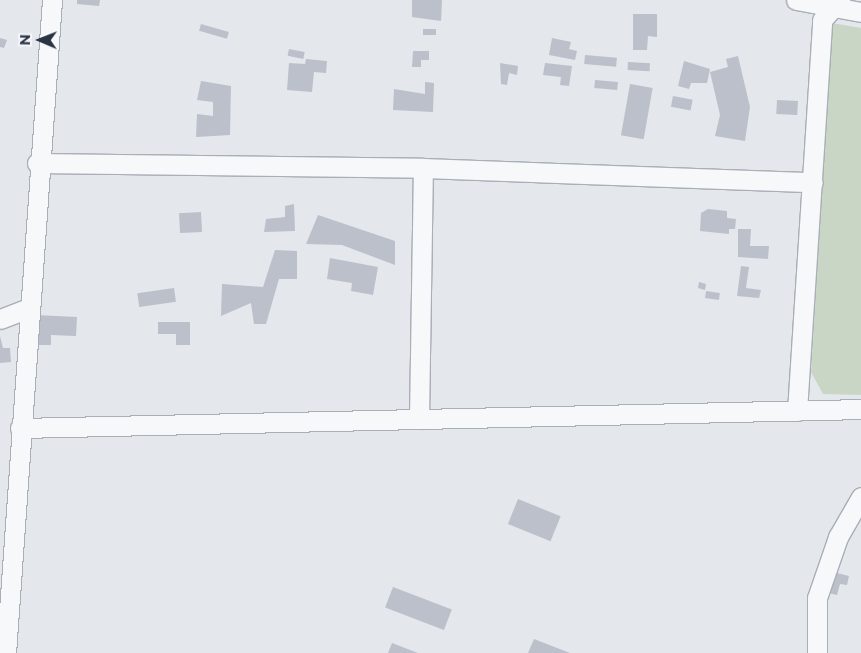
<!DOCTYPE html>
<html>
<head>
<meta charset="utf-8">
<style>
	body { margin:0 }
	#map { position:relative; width:861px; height:653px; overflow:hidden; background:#e4e7ec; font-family:Montserrat,sans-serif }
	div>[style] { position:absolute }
	.green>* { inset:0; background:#c9d6c5 }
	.building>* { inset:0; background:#bbc0ca; transform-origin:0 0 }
	.roads { filter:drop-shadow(1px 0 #a9aeb7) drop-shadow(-1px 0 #a9aeb7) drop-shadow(0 1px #a9aeb7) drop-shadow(0 -1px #a9aeb7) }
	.minor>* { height:19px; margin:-9.5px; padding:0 9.5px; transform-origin:9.5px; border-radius:9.5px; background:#f7f8fa }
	span { translate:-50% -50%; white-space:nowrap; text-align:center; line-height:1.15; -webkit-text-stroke:4px #f4f6f9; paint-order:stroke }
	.north { position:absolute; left:15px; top:15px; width:50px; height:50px; -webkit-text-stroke:4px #f4f6f9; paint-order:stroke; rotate:271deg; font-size:14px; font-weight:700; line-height:20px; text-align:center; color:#2b3445 }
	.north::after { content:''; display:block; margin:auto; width:18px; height:22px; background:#2b3445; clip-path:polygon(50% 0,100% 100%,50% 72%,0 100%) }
</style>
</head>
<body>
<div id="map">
	<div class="green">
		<div style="clip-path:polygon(832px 23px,861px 28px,861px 395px,823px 394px,811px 372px)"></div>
	</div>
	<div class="building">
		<div style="clip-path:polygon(77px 0,100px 0,99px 6px,77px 4px)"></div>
		<div style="clip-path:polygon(412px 0,442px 0,441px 21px,412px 17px)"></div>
		<div style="clip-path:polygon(633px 14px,657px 14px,657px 37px,648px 36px,647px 50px,633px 50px)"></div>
		<div style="left:201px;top:24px;width:29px;height:7px;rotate:16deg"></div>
		<div style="left:423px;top:29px;width:13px;height:6px"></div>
		<div style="clip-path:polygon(0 38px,7px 40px,4px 48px,0 47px)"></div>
		<div style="clip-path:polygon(552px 38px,571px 42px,569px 49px,577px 51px,575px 60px,549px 55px)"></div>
		<div style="left:289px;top:49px;width:16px;height:7px;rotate:11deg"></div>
		<div style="clip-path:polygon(413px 51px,429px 51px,429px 60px,421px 60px,421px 67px,412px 67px)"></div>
		<div style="left:585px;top:55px;width:32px;height:9px;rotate:5deg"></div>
		<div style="clip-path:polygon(738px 56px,750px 107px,745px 141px,715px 136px,720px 115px,710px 72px,728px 67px,726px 59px)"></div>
		<div style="clip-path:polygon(306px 59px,327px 61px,326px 73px,314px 72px,312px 92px,287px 90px,289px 63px,305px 64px)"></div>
		<div style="clip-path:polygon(684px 61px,710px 69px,707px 83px,691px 83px,689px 89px,678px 86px)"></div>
		<div style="left:628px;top:62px;width:22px;height:8px;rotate:3deg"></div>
		<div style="clip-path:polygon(500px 63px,518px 66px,517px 75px,509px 73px,507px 85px,501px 84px)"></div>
		<div style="clip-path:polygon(545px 63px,572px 66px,569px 86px,560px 85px,561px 77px,543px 75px)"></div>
		<div style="left:595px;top:80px;width:23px;height:8px;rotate:5deg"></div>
		<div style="clip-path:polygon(201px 81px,231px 86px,230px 135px,196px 137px,197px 114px,213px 116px,213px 102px,197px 100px)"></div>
		<div style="clip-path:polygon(425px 82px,434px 83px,433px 112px,393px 110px,394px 89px,425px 94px)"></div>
		<div style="left:630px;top:84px;width:23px;height:52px;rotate:10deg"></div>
		<div style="left:673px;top:96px;width:20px;height:11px;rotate:11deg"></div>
		<div style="left:777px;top:100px;width:21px;height:14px;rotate:3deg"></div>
		<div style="clip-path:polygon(294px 204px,295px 231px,264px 232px,266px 219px,285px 217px,285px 206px)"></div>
		<div style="clip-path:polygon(708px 209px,727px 211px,727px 218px,736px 219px,735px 229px,729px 229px,729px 234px,700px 231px,701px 213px)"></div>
		<div style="left:201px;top:212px;width:20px;height:22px;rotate:87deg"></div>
		<div style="clip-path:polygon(318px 215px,395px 241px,395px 265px,342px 245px,306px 244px)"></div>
		<div style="clip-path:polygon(738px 229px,751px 229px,750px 246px,769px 246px,768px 259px,738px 257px)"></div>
		<div style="clip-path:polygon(275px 250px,297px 251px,297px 279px,279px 279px,266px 324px,254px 324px,251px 303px,221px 316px,222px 284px,263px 287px)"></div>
		<div style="clip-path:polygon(330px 258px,378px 267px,373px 295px,351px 291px,352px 283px,327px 279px)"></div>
		<div style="clip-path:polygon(741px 266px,749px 267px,746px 288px,761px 290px,759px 298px,737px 296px)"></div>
		<div style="clip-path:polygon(699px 282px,706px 284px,705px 290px,698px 288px)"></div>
		<div style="left:174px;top:288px;width:14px;height:37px;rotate:82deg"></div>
		<div style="left:706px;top:291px;width:14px;height:7px;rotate:8deg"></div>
		<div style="clip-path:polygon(36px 315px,77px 317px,76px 336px,51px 335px,51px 345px,35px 345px)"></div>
		<div style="clip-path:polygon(158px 322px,190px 322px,190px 345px,176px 345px,176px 334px,158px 334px)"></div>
		<div style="clip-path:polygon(0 336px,3px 348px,10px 348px,11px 362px,0 363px)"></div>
		<div style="left:518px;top:499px;width:46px;height:27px;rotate:22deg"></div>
		<div style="clip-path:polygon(829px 571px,849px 576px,847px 585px,840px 584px,837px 595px,824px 592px)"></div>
		<div style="left:393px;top:587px;width:63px;height:22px;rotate:21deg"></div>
		<div style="clip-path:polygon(534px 639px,570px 653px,528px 653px)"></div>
		<div style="clip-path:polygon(392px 643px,418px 653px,388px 653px)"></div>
	</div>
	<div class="roads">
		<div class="minor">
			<div style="left:796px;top:0;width:66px;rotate:10.5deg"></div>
			<div style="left:37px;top:163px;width:386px;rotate:0.7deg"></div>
			<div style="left:423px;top:168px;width:390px;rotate:2.1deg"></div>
			<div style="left:0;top:319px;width:30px;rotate:-21deg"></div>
			<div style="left:797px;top:411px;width:392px;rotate:-86.3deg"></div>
			<div style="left:822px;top:20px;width:27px;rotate:-48deg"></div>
			<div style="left:419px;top:419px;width:251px;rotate:-89.1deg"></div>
			<div style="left:20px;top:428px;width:841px;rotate:-1.29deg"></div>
			<div style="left:6px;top:653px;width:655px;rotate:-85.97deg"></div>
			<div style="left:817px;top:653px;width:55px;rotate:-90deg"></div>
			<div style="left:817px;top:598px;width:65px;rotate:-71deg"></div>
			<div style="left:838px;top:537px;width:46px;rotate:-60.1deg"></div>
		</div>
	</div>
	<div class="north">N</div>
</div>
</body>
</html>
